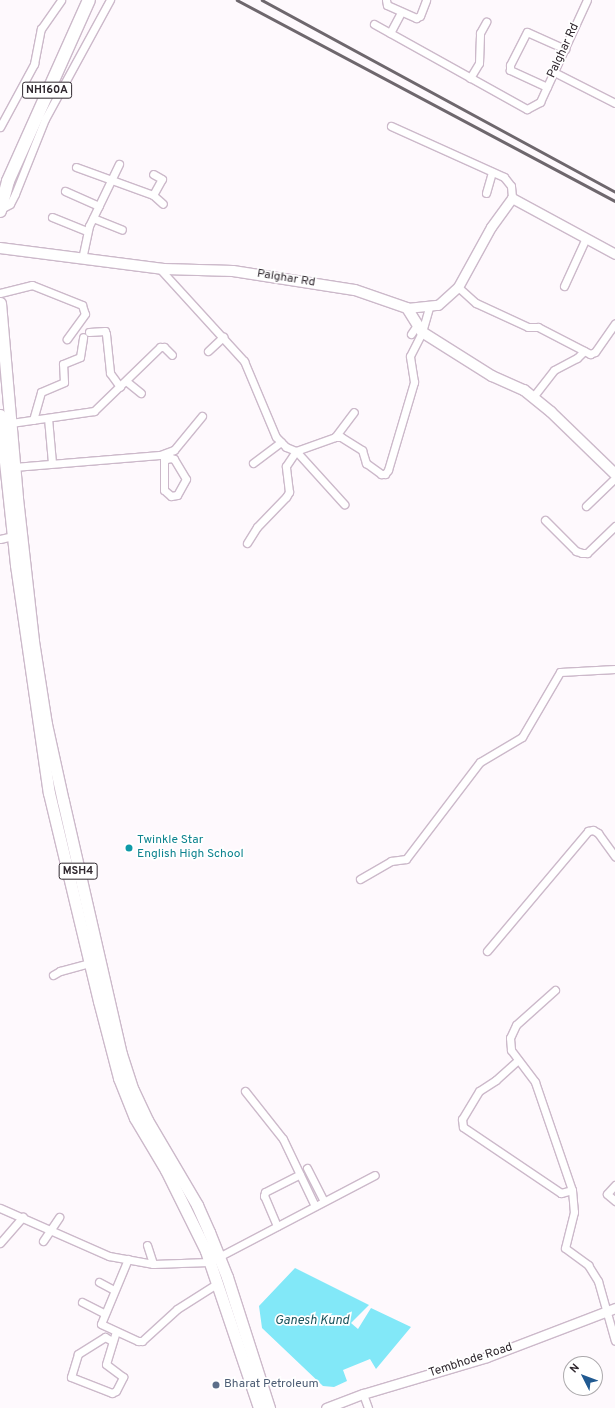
<!DOCTYPE html>
<html>
<head>
<meta charset="utf-8">
<style>
	body { margin:0 }
	#map { position:relative; width:615px; height:1408px; overflow:hidden; background:#fef9fd; font-family:Overpass,sans-serif }
	div>[style] { position:absolute }
	.water>* { inset:0; background:#82e8f8 }
	.roads { filter:drop-shadow(1px 0 #ccb9ca) drop-shadow(-1px 0 #ccb9ca) drop-shadow(0 1px #ccb9ca) drop-shadow(0 -1px #ccb9ca) }
	.minor>* { height:7px; margin:-3.5px; padding:0 3.5px; transform-origin:3.5px; border-radius:3.5px; background:#fff }
	.tertiary>* { height:9px; margin:-4.5px; padding:0 4.5px; transform-origin:4.5px; border-radius:4.5px; background:#fff }
	.secondary>* { height:10px; margin:-5px; padding:0 5px; transform-origin:5px; border-radius:5px; background:#fff }
	.primary>* { height:11px; margin:-5.5px; padding:0 5.5px; transform-origin:5.5px; border-radius:5.5px; background:#fff }
	.trunk>* { height:12px; margin:-6px; padding:0 6px; transform-origin:6px; border-radius:6px; background:#fff }
	.rail>* { height:2.5px; margin:-1.25px; padding:0 1.25px; transform-origin:1.25px; border-radius:1.25px; background:#6e676d }
	.dots>* { width:11px; height:11px; translate:-50% -50%; box-sizing:border-box; border:2px solid #fff; border-radius:50% }
	span { translate:-50% -50%; white-space:nowrap; text-align:center; line-height:1.15; -webkit-text-stroke:3.5px #fff; paint-order:stroke }
	.shield-label span { padding:1px 3px; background:#fff; border:1px solid; border-radius:3px; -webkit-text-stroke-width:0 }
	.shield-label { font-size:11px; color:#30282f; font-weight:700 }
	.street-label { font-size:12px; color:#30282f }
	.culture-label { font-size:12px; color:#0d838f }
	.left { translate:0 -50%; text-align:left }
	.service-label { font-size:12px; color:#4e5e75 }
	.water-label { font-size:13px; color:#1a555e; font-style:italic }
	.north { position:absolute; left:563px; top:1356px; width:40px; height:40px; box-sizing:border-box; background:#fff; border:1px solid #aca9ac; border-radius:50%; rotate:312deg; font-size:11px; font-weight:700; line-height:16px; text-align:center; color:#30282f }
	.north::after { content:''; display:block; margin:auto; width:14px; height:18px; background:#215a91; clip-path:polygon(50% 0,100% 100%,50% 72%,0 100%) }
</style>
</head>
<body>
<div id="map">
	<div class="water">
		<div style="clip-path:polygon(295px 1268px,369px 1305px,351px 1323px,358px 1329px,371px 1308px,411px 1327px,376px 1369px,370px 1359px,343px 1370px,347px 1381px,334px 1387px,323px 1386px,262px 1328px,259px 1306px)"></div>
	</div>
	<div class="roads">
		<div class="minor">
			<div style="left:386px;top:0;width:5px;rotate:79deg"></div>
			<div style="left:387px;top:5px;width:32px;rotate:24deg"></div>
			<div style="left:416px;top:18px;width:4px;rotate:-27deg"></div>
			<div style="left:420px;top:16px;width:17px;rotate:-69deg"></div>
			<div style="left:374px;top:24px;width:175px;rotate:29.1deg"></div>
			<div style="left:527px;top:109px;width:15px;rotate:-28deg"></div>
			<div style="left:540px;top:102px;width:112px;rotate:-65.3deg"></div>
			<div style="left:390px;top:33px;width:24px;rotate:-62deg"></div>
			<div style="left:554px;top:72px;width:68px;rotate:26.9deg"></div>
			<div style="left:470px;top:78px;width:17px;rotate:-59deg"></div>
			<div style="left:479px;top:63px;width:30px;rotate:-88deg"></div>
			<div style="left:480px;top:33px;width:13px;rotate:-61deg"></div>
			<div style="left:547px;top:87px;width:41px;rotate:-155.3deg"></div>
			<div style="left:510px;top:70px;width:5px;rotate:-90deg"></div>
			<div style="left:510px;top:65px;width:37px;rotate:-63deg"></div>
			<div style="left:527px;top:32px;width:42px;rotate:24.1deg"></div>
			<div style="left:391px;top:126px;width:124px;rotate:24.3deg"></div>
			<div style="left:504px;top:177px;width:11px;rotate:52deg"></div>
			<div style="left:511px;top:186px;width:12px;rotate:85deg"></div>
			<div style="left:0;top:127px;width:72px;rotate:-61.6deg"></div>
			<div style="left:34px;top:64px;width:36px;rotate:-79deg"></div>
			<div style="left:41px;top:29px;width:35px;rotate:-55deg"></div>
			<div style="left:76px;top:167px;width:82px;rotate:20deg"></div>
			<div style="left:153px;top:195px;width:13px;rotate:42deg"></div>
			<div style="left:65px;top:191px;width:37px;rotate:24deg"></div>
			<div style="left:486px;top:193px;width:22px;rotate:-74deg"></div>
			<div style="left:153px;top:195px;width:18px;rotate:-61deg"></div>
			<div style="left:162px;top:179px;width:10px;rotate:-151deg"></div>
			<div style="left:1px;top:209px;width:10px;rotate:-29deg"></div>
			<div style="left:10px;top:204px;width:11px;rotate:-63deg"></div>
			<div style="left:15px;top:194px;width:81px;rotate:-68.2deg"></div>
			<div style="left:45px;top:119px;width:136px;rotate:-61.4deg"></div>
			<div style="left:52px;top:217px;width:38px;rotate:22deg"></div>
			<div style="left:93px;top:218px;width:31px;rotate:22deg"></div>
			<div style="left:82px;top:259px;width:34px;rotate:-78deg"></div>
			<div style="left:89px;top:226px;width:69px;rotate:-64.2deg"></div>
			<div style="left:160px;top:269px;width:125px;rotate:47.6deg"></div>
			<div style="left:244px;top:361px;width:82px;rotate:67.2deg"></div>
			<div style="left:276px;top:437px;width:14px;rotate:45deg"></div>
			<div style="left:286px;top:447px;width:11px;rotate:22deg"></div>
			<div style="left:296px;top:451px;width:41px;rotate:-19.7deg"></div>
			<div style="left:335px;top:437px;width:6px"></div>
			<div style="left:341px;top:437px;width:25px;rotate:32deg"></div>
			<div style="left:362px;top:450px;width:14px;rotate:73deg"></div>
			<div style="left:366px;top:463px;width:19px;rotate:36deg"></div>
			<div style="left:381px;top:474px;width:4px"></div>
			<div style="left:385px;top:474px;width:5px;rotate:-53deg"></div>
			<div style="left:388px;top:470px;width:92px;rotate:-73.5deg"></div>
			<div style="left:414px;top:382px;width:26px;rotate:-99deg"></div>
			<div style="left:410px;top:356px;width:27px;rotate:-63deg"></div>
			<div style="left:422px;top:332px;width:25px;rotate:-74deg"></div>
			<div style="left:564px;top:286px;width:53px;rotate:-65.4deg"></div>
			<div style="left:458px;top:287px;width:24px;rotate:42deg"></div>
			<div style="left:476px;top:303px;width:57px;rotate:24.8deg"></div>
			<div style="left:528px;top:327px;width:10px"></div>
			<div style="left:538px;top:327px;width:59px;rotate:27.4deg"></div>
			<div style="left:590px;top:354px;width:5px;rotate:-22deg"></div>
			<div style="left:595px;top:352px;width:35px;rotate:-55deg"></div>
			<div style="left:0;top:293px;width:33px;rotate:-14deg"></div>
			<div style="left:32px;top:285px;width:54px;rotate:21.8deg"></div>
			<div style="left:82px;top:305px;width:9px;rotate:72deg"></div>
			<div style="left:85px;top:314px;width:31px;rotate:126deg"></div>
			<div style="left:89px;top:332px;width:16px;rotate:-4deg"></div>
			<div style="left:105px;top:331px;width:3px;rotate:72deg"></div>
			<div style="left:106px;top:334px;width:39px;rotate:84deg"></div>
			<div style="left:110px;top:373px;width:17px;rotate:54deg"></div>
			<div style="left:411px;top:334px;width:11px;rotate:-56deg"></div>
			<div style="left:208px;top:351px;width:21px;rotate:-43deg"></div>
			<div style="left:126px;top:381px;width:19px;rotate:39deg"></div>
			<div style="left:533px;top:397px;width:34px;rotate:-52deg"></div>
			<div style="left:554px;top:370px;width:26px;rotate:-28deg"></div>
			<div style="left:577px;top:358px;width:10px;rotate:-45deg"></div>
			<div style="left:48px;top:418px;width:45px;rotate:84.9deg"></div>
			<div style="left:33px;top:420px;width:29px;rotate:-74deg"></div>
			<div style="left:41px;top:392px;width:25px;rotate:-23deg"></div>
			<div style="left:64px;top:382px;width:18px;rotate:-93deg"></div>
			<div style="left:63px;top:364px;width:18px;rotate:-22deg"></div>
			<div style="left:80px;top:357px;width:20px;rotate:-81deg"></div>
			<div style="left:11px;top:423px;width:84px;rotate:-8.2deg"></div>
			<div style="left:94px;top:411px;width:92px;rotate:-44.1deg"></div>
			<div style="left:160px;top:347px;width:4px"></div>
			<div style="left:164px;top:347px;width:11px;rotate:45deg"></div>
			<div style="left:335px;top:437px;width:31px;rotate:-53deg"></div>
			<div style="left:169px;top:453px;width:5px;rotate:79deg"></div>
			<div style="left:170px;top:458px;width:4px;rotate:14deg"></div>
			<div style="left:174px;top:459px;width:23px;rotate:59deg"></div>
			<div style="left:186px;top:479px;width:18px;rotate:119deg"></div>
			<div style="left:177px;top:495px;width:6px;rotate:171deg"></div>
			<div style="left:171px;top:496px;width:9px;rotate:-139deg"></div>
			<div style="left:164px;top:490px;width:30px;rotate:-90deg"></div>
			<div style="left:164px;top:460px;width:6px;rotate:-18deg"></div>
			<div style="left:253px;top:463px;width:35px;rotate:-37deg"></div>
			<div style="left:14px;top:467px;width:146px;rotate:-4.7deg"></div>
			<div style="left:160px;top:455px;width:15px;rotate:-20deg"></div>
			<div style="left:174px;top:450px;width:44px;rotate:-50.5deg"></div>
			<div style="left:586px;top:506px;width:40px;rotate:-44deg"></div>
			<div style="left:545px;top:520px;width:44px;rotate:45deg"></div>
			<div style="left:576px;top:551px;width:6px;rotate:18deg"></div>
			<div style="left:582px;top:553px;width:5px"></div>
			<div style="left:587px;top:553px;width:39px;rotate:-44deg"></div>
			<div style="left:0;top:539px;width:17px;rotate:-13deg"></div>
			<div style="left:247px;top:543px;width:19px;rotate:-58deg"></div>
			<div style="left:257px;top:527px;width:42px;rotate:-46deg"></div>
			<div style="left:286px;top:497px;width:6px;rotate:-59deg"></div>
			<div style="left:289px;top:492px;width:26px;rotate:-97deg"></div>
			<div style="left:286px;top:466px;width:18px;rotate:-56deg"></div>
			<div style="left:296px;top:451px;width:72px;rotate:47.8deg"></div>
			<div style="left:360px;top:879px;width:36px;rotate:-30deg"></div>
			<div style="left:391px;top:861px;width:15px;rotate:-8deg"></div>
			<div style="left:406px;top:859px;width:122px;rotate:-52.7deg"></div>
			<div style="left:480px;top:762px;width:49px;rotate:-30.8deg"></div>
			<div style="left:522px;top:737px;width:75px;rotate:-59.7deg"></div>
			<div style="left:560px;top:672px;width:55px;rotate:-3.1deg"></div>
			<div style="left:487px;top:951px;width:157px;rotate:-49.9deg"></div>
			<div style="left:588px;top:831px;width:5px;rotate:-11deg"></div>
			<div style="left:593px;top:830px;width:6px;rotate:31deg"></div>
			<div style="left:598px;top:833px;width:29px;rotate:54deg"></div>
			<div style="left:53px;top:975px;width:8px;rotate:-30deg"></div>
			<div style="left:60px;top:971px;width:31px;rotate:-15deg"></div>
			<div style="left:555px;top:990px;width:52px;rotate:138.1deg"></div>
			<div style="left:516px;top:1025px;width:14px;rotate:115deg"></div>
			<div style="left:510px;top:1038px;width:12px;rotate:85deg"></div>
			<div style="left:511px;top:1050px;width:40px;rotate:53deg"></div>
			<div style="left:535px;top:1082px;width:114px;rotate:71.1deg"></div>
			<div style="left:572px;top:1190px;width:22px;rotate:85deg"></div>
			<div style="left:574px;top:1212px;width:37px;rotate:104deg"></div>
			<div style="left:565px;top:1248px;width:29px;rotate:36deg"></div>
			<div style="left:588px;top:1265px;width:19px;rotate:58deg"></div>
			<div style="left:598px;top:1281px;width:62px;rotate:74.2deg"></div>
			<div style="left:518px;top:1060px;width:30px;rotate:138deg"></div>
			<div style="left:496px;top:1080px;width:20px;rotate:147deg"></div>
			<div style="left:479px;top:1091px;width:33px;rotate:121deg"></div>
			<div style="left:462px;top:1119px;width:8px;rotate:83deg"></div>
			<div style="left:463px;top:1127px;width:118px;rotate:34deg"></div>
			<div style="left:561px;top:1193px;width:11px;rotate:-15deg"></div>
			<div style="left:245px;top:1091px;width:61px;rotate:51.6deg"></div>
			<div style="left:283px;top:1139px;width:74px;rotate:64.5deg"></div>
			<div style="left:307px;top:1168px;width:37px;rotate:63deg"></div>
			<div style="left:615px;top:1185px;width:12px;rotate:132deg"></div>
			<div style="left:607px;top:1194px;width:11px;rotate:41deg"></div>
			<div style="left:0;top:1208px;width:119px;rotate:23.8deg"></div>
			<div style="left:109px;top:1256px;width:45px;rotate:10.3deg"></div>
			<div style="left:153px;top:1264px;width:56px;rotate:-2deg"></div>
			<div style="left:209px;top:1262px;width:187px;rotate:-27.7deg"></div>
			<div style="left:277px;top:1226px;width:33px;rotate:-113deg"></div>
			<div style="left:264px;top:1196px;width:4px;rotate:-76deg"></div>
			<div style="left:265px;top:1192px;width:39px;rotate:-27deg"></div>
			<div style="left:43px;top:1241px;width:29px;rotate:-56deg"></div>
			<div style="left:0;top:1243px;width:35px;rotate:-49deg"></div>
			<div style="left:147px;top:1245px;width:20px;rotate:72deg"></div>
			<div style="left:128px;top:1259px;width:70px;rotate:112.6deg"></div>
			<div style="left:101px;top:1324px;width:41px;rotate:24.7deg"></div>
			<div style="left:138px;top:1341px;width:4px"></div>
			<div style="left:142px;top:1341px;width:47px;rotate:-42.4deg"></div>
			<div style="left:177px;top:1309px;width:49px;rotate:-32.4deg"></div>
			<div style="left:99px;top:1282px;width:17px;rotate:28deg"></div>
			<div style="left:82px;top:1302px;width:25px;rotate:27deg"></div>
			<div style="left:112px;top:1341px;width:8px;rotate:-150deg"></div>
			<div style="left:105px;top:1337px;width:32px;rotate:148deg"></div>
			<div style="left:78px;top:1354px;width:24px;rotate:107deg"></div>
			<div style="left:71px;top:1377px;width:44px;rotate:21.3deg"></div>
			<div style="left:112px;top:1393px;width:4px;rotate:-27deg"></div>
			<div style="left:116px;top:1391px;width:16px;rotate:-63deg"></div>
			<div style="left:123px;top:1377px;width:21px;rotate:-143deg"></div>
			<div style="left:106px;top:1364px;width:34px;rotate:-73deg"></div>
			<div style="left:363px;top:1394px;width:15px;rotate:70deg"></div>
		</div>
		<div class="tertiary">
			<div style="left:407px;top:308px;width:31px;rotate:-6deg"></div>
			<div style="left:438px;top:305px;width:27px;rotate:-42deg"></div>
			<div style="left:458px;top:287px;width:68px;rotate:-61.2deg"></div>
			<div style="left:491px;top:227px;width:36px;rotate:-54deg"></div>
			<div style="left:512px;top:198px;width:117px;rotate:28.5deg"></div>
			<div style="left:326px;top:1408px;width:40px;rotate:-21deg"></div>
			<div style="left:363px;top:1394px;width:129px;rotate:-16.6deg"></div>
			<div style="left:487px;top:1357px;width:137px;rotate:-20.9deg"></div>
		</div>
		<div class="secondary">
			<div style="left:0;top:248px;width:165px;rotate:7.3deg"></div>
			<div style="left:164px;top:269px;width:69px;rotate:1.7deg"></div>
			<div style="left:233px;top:271px;width:123px;rotate:8.9deg"></div>
			<div style="left:355px;top:290px;width:55px;rotate:19.1deg"></div>
			<div style="left:407px;top:308px;width:28px;rotate:58deg"></div>
			<div style="left:422px;top:332px;width:83px;rotate:32.2deg"></div>
			<div style="left:492px;top:376px;width:35px;rotate:24deg"></div>
			<div style="left:524px;top:390px;width:35px;rotate:39deg"></div>
			<div style="left:551px;top:412px;width:89px;rotate:44.1deg"></div>
		</div>
		<div class="primary">
			<div style="left:0;top:303px;width:196px;rotate:85deg"></div>
			<div style="left:17px;top:498px;width:144px;rotate:83.6deg"></div>
			<div style="left:33px;top:641px;width:84px;rotate:81.1deg"></div>
			<div style="left:46px;top:724px;width:79px;rotate:77.6deg"></div>
			<div style="left:63px;top:801px;width:260px;rotate:77.1deg"></div>
			<div style="left:121px;top:1054px;width:38px;rotate:72deg"></div>
			<div style="left:133px;top:1090px;width:33px;rotate:65deg"></div>
			<div style="left:147px;top:1120px;width:99px;rotate:59.5deg"></div>
			<div style="left:197px;top:1205px;width:30px;rotate:66deg"></div>
			<div style="left:209px;top:1232px;width:48px;rotate:68.2deg"></div>
			<div style="left:227px;top:1277px;width:138px;rotate:72.2deg"></div>
			<div style="left:0;top:415px;width:151px;rotate:83.9deg"></div>
			<div style="left:16px;top:565px;width:230px;rotate:81.8deg"></div>
			<div style="left:49px;top:793px;width:214px;rotate:76.5deg"></div>
			<div style="left:99px;top:1001px;width:80px;rotate:75.4deg"></div>
			<div style="left:119px;top:1078px;width:43px;rotate:68.2deg"></div>
			<div style="left:135px;top:1118px;width:61px;rotate:59.2deg"></div>
			<div style="left:166px;top:1170px;width:90px;rotate:63.7deg"></div>
			<div style="left:206px;top:1251px;width:166px;rotate:71.3deg"></div>
		</div>
		<div class="trunk">
			<div style="left:0;top:211px;width:31px;rotate:-75deg"></div>
			<div style="left:8px;top:181px;width:198px;rotate:-65.9deg"></div>
		</div>
	</div>
	<div class="rail">
		<div style="left:237px;top:0;width:428px;rotate:28deg"></div>
		<div style="left:262px;top:0;width:402px;rotate:28.5deg"></div>
	</div>
	<div class="dots">
		<div style="left:129px;top:848px;background:#0f9aa8"></div>
		<div style="left:216px;top:1385px;background:#5c6f8a"></div>
	</div>
	<div class="shield-label">
		<span style="left:47px;top:90px">NH160A</span>
		<span style="left:78px;top:871px">MSH4</span>
	</div>
	<div class="street-label">
		<span style="left:564px;top:51px;rotate:-65deg">Palghar Rd</span>
		<span style="left:286px;top:279px;rotate:9deg">Palghar Rd</span>
		<span style="left:471px;top:1361px;rotate:-18deg">Tembhode Road</span>
	</div>
	<div class="culture-label">
		<span class="left" style="left:137px;top:848px">Twinkle Star<br>English High School</span>
	</div>
	<div class="service-label">
		<span class="left" style="left:224px;top:1385px">Bharat Petroleum</span>
	</div>
	<div class="water-label">
		<span style="left:312px;top:1321px">Ganesh Kund</span>
	</div>
	<div class="north">N</div>
</div>
</body>
</html>
